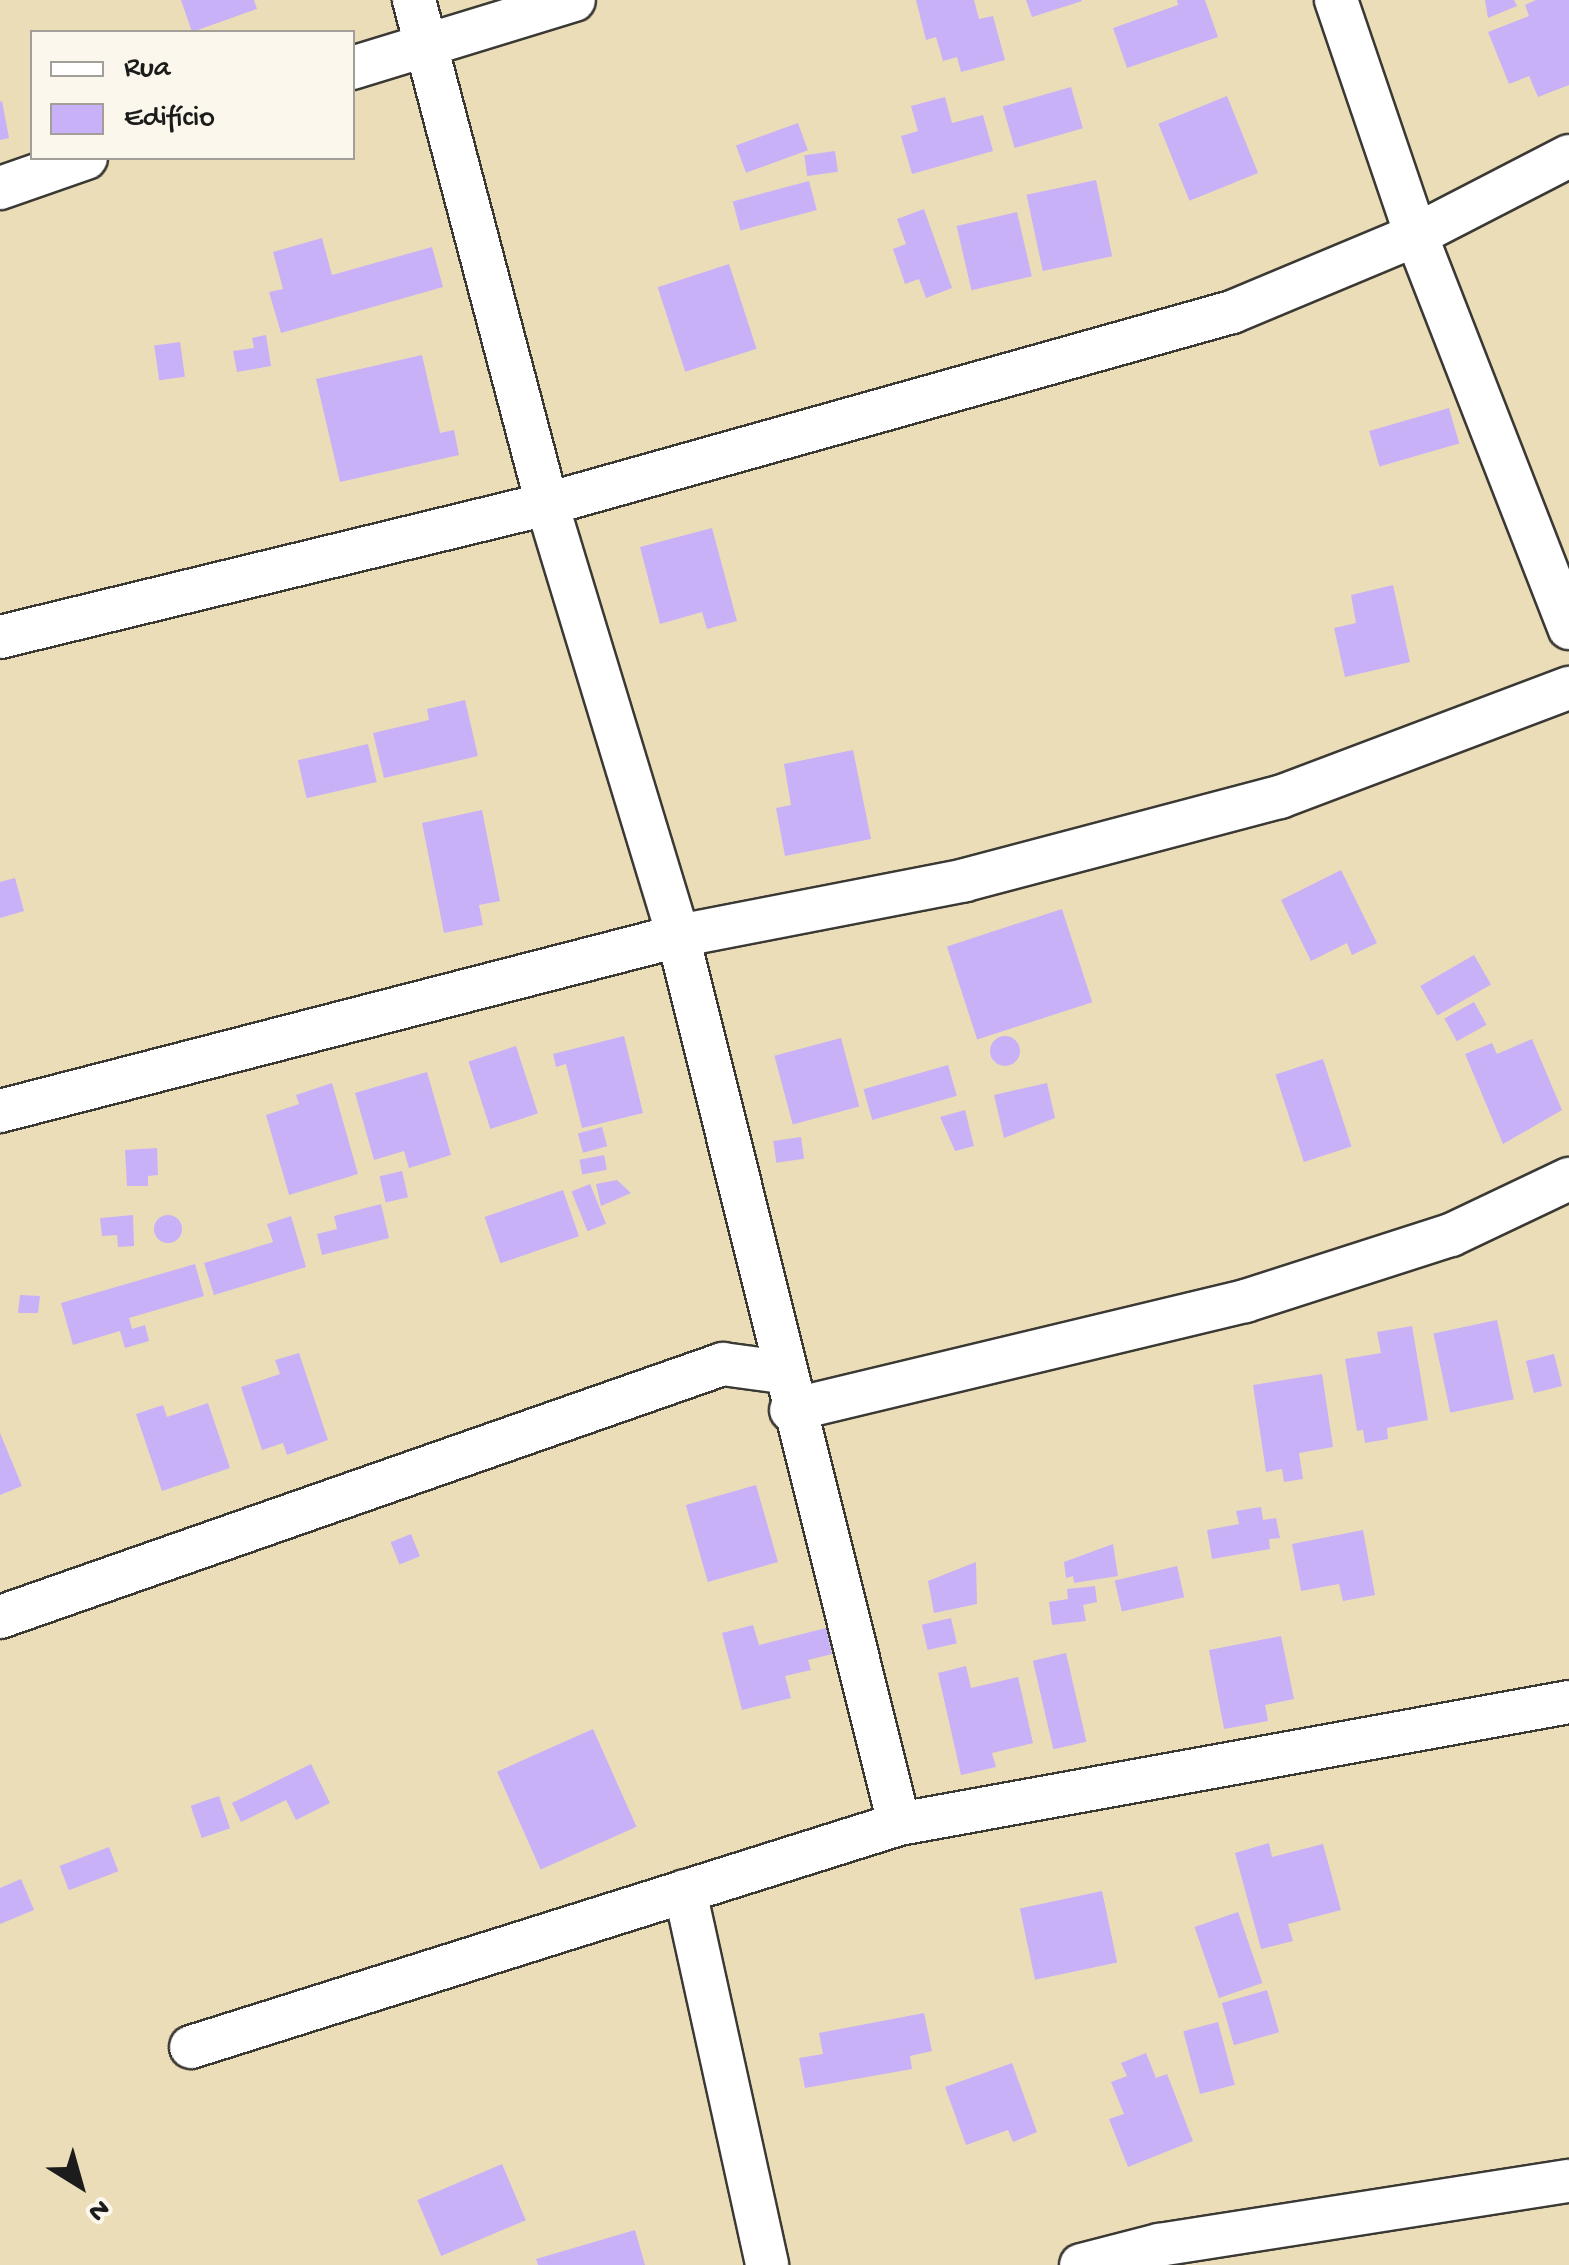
<!DOCTYPE html>
<html>
<head>
<meta charset="utf-8">
<style>
	body { margin:0 }
	#map { position:relative; width:1569px; height:2265px; overflow:hidden; background:#ecddb9; font-family:"Gochi Hand",sans-serif }
	div>[style] { position:absolute }
	.building>* { inset:0; background:#c8b1f6; transform-origin:0 0 }
	.round { border-radius:50% }
	.roads { filter:drop-shadow(2px 0 #3b3934) drop-shadow(-2px 0 #3b3934) drop-shadow(0 2px #3b3934) drop-shadow(0 -2px #3b3934) }
	.street>* { height:42px; margin:-21px; padding:0 21px; transform-origin:21px; border-radius:21px; background:#fff }
	span { translate:-50% -50%; white-space:nowrap; text-align:center; line-height:1.15; -webkit-text-stroke:8px #fbf7ec; paint-order:stroke }
	.legend { position:absolute; left:30px; top:30px; width:325px; height:130px; box-sizing:border-box; background:#fbf7ec; border:2px solid #a29f99; margin:0; padding:12px 18px; list-style:none; font-size:30px; color:#1c1c1c }
	.legend li { display:flex; align-items:center; gap:20px; height:50px }
	.legend b { width:50px; border:2px solid #a29f99 }
	.north { position:absolute; left:30px; top:2135px; width:100px; height:100px; -webkit-text-stroke:8px #fbf7ec; paint-order:stroke; rotate:143deg; font-size:28px; font-weight:700; line-height:40px; text-align:center; color:#1c1c1c }
	.north::after { content:''; display:block; margin:auto; width:35px; height:45px; background:#1c1c1c; clip-path:polygon(50% 0,100% 100%,50% 72%,0 100%) }
</style>
</head>
<body>
<div id="map">
	<div class="building">
		<div style="clip-path:polygon(181px 0,254px 0,257px 9px,192px 32px)"></div>
		<div style="clip-path:polygon(916px 0,974px 0,979px 19px,993px 16px,1005px 60px,961px 72px,957px 57px,943px 61px,936px 37px,926px 40px)"></div>
		<div style="clip-path:polygon(1026px 0,1081px 0,1082px 1px,1032px 17px)"></div>
		<div style="clip-path:polygon(1177px 0,1205px 0,1218px 37px,1127px 68px,1113px 28px,1178px 5px)"></div>
		<div style="clip-path:polygon(1485px 0,1514px 0,1517px 6px,1488px 18px)"></div>
		<div style="clip-path:polygon(1536px 0,1569px 0,1569px 85px,1538px 97px,1529px 76px,1509px 84px,1488px 32px,1529px 16px,1525px 5px)"></div>
		<div style="left:1071px;top:87px;width:43px;height:71px;rotate:74deg"></div>
		<div style="left:1227px;top:96px;width:83px;height:74px;rotate:68deg"></div>
		<div style="clip-path:polygon(945px 97px,952px 123px,983px 115px,993px 151px,912px 174px,901px 136px,918px 131px,911px 106px)"></div>
		<div style="clip-path:polygon(2px 101px,9px 138px,0 140px,0 102px)"></div>
		<div style="left:798px;top:123px;width:29px;height:66px;rotate:70deg"></div>
		<div style="left:835px;top:151px;width:21px;height:31px;rotate:82deg"></div>
		<div style="left:1096px;top:180px;width:78px;height:71px;rotate:78deg"></div>
		<div style="left:809px;top:181px;width:30px;height:79px;rotate:75deg"></div>
		<div style="clip-path:polygon(924px 209px,952px 288px,926px 298px,919px 279px,905px 284px,893px 249px,906px 244px,897px 219px)"></div>
		<div style="left:1017px;top:212px;width:66px;height:62px;rotate:77deg"></div>
		<div style="clip-path:polygon(322px 238px,332px 275px,432px 247px,443px 287px,281px 333px,269px 292px,283px 289px,273px 252px)"></div>
		<div style="left:729px;top:264px;width:89px;height:75px;rotate:72deg"></div>
		<div style="clip-path:polygon(266px 335px,271px 366px,237px 372px,233px 351px,254px 348px,252px 338px)"></div>
		<div style="left:180px;top:342px;width:35px;height:26px;rotate:82deg"></div>
		<div style="clip-path:polygon(422px 355px,440px 433px,454px 430px,459px 455px,340px 482px,316px 379px)"></div>
		<div style="left:1449px;top:408px;width:37px;height:83px;rotate:74deg"></div>
		<div style="clip-path:polygon(712px 528px,737px 621px,707px 629px,702px 612px,660px 624px,640px 547px)"></div>
		<div style="clip-path:polygon(1393px 585px,1410px 662px,1345px 677px,1334px 628px,1356px 623px,1351px 595px)"></div>
		<div style="clip-path:polygon(465px 700px,478px 756px,384px 778px,373px 733px,429px 720px,427px 709px)"></div>
		<div style="left:368px;top:744px;width:39px;height:72px;rotate:77deg"></div>
		<div style="clip-path:polygon(853px 750px,871px 839px,785px 856px,776px 808px,791px 805px,784px 764px)"></div>
		<div style="clip-path:polygon(482px 810px,500px 901px,479px 905px,483px 925px,444px 933px,422px 823px)"></div>
		<div style="clip-path:polygon(1341px 870px,1377px 943px,1352px 955px,1347px 943px,1311px 961px,1281px 900px)"></div>
		<div style="clip-path:polygon(15px 878px,24px 911px,0 918px,0 882px)"></div>
		<div style="left:1062px;top:909px;width:98px;height:121px;rotate:72deg"></div>
		<div style="left:1474px;top:955px;width:34px;height:62px;rotate:60deg"></div>
		<div style="left:1474px;top:1002px;width:26px;height:34px;rotate:61deg"></div>
		<div class="round" style="left:990px;top:1036px;width:30px;height:30px"></div>
		<div style="clip-path:polygon(624px 1036px,643px 1113px,582px 1128px,566px 1064px,556px 1067px,553px 1054px)"></div>
		<div style="left:841px;top:1038px;width:71px;height:69px;rotate:75deg"></div>
		<div style="clip-path:polygon(1532px 1039px,1562px 1110px,1503px 1144px,1465px 1054px,1492px 1043px,1497px 1054px)"></div>
		<div style="left:516px;top:1046px;width:71px;height:50px;rotate:72deg"></div>
		<div style="left:1323px;top:1059px;width:92px;height:50px;rotate:72deg"></div>
		<div style="left:948px;top:1065px;width:32px;height:88px;rotate:74deg"></div>
		<div style="clip-path:polygon(427px 1072px,451px 1155px,409px 1168px,404px 1151px,374px 1160px,355px 1093px)"></div>
		<div style="clip-path:polygon(332px 1083px,358px 1174px,289px 1195px,266px 1115px,299px 1104px,296px 1095px)"></div>
		<div style="clip-path:polygon(1047px 1083px,1055px 1118px,1004px 1138px,994px 1095px)"></div>
		<div style="clip-path:polygon(965px 1110px,974px 1146px,955px 1151px,940px 1117px)"></div>
		<div style="left:602px;top:1127px;width:20px;height:25px;rotate:75deg"></div>
		<div style="left:801px;top:1137px;width:22px;height:28px;rotate:82deg"></div>
		<div style="clip-path:polygon(157px 1148px,158px 1175px,148px 1176px,148px 1186px,127px 1186px,125px 1150px)"></div>
		<div style="left:604px;top:1155px;width:15px;height:25px;rotate:79deg"></div>
		<div style="left:402px;top:1171px;width:27px;height:23px;rotate:77deg"></div>
		<div style="clip-path:polygon(617px 1180px,631px 1193px,601px 1206px,596px 1184px)"></div>
		<div style="left:590px;top:1184px;width:43px;height:20px;rotate:68deg"></div>
		<div style="left:563px;top:1190px;width:49px;height:83px;rotate:71deg"></div>
		<div style="clip-path:polygon(381px 1204px,389px 1238px,322px 1255px,317px 1234px,337px 1229px,334px 1216px)"></div>
		<div style="clip-path:polygon(133px 1215px,134px 1246px,118px 1247px,117px 1235px,102px 1236px,100px 1218px)"></div>
		<div class="round" style="left:154px;top:1215px;width:28px;height:28px"></div>
		<div style="clip-path:polygon(291px 1216px,306px 1267px,214px 1295px,204px 1263px,273px 1242px,267px 1224px)"></div>
		<div style="clip-path:polygon(195px 1264px,204px 1296px,129px 1318px,132px 1329px,145px 1325px,149px 1341px,125px 1348px,120px 1331px,73px 1345px,61px 1303px)"></div>
		<div style="clip-path:polygon(20px 1295px,40px 1296px,38px 1313px,18px 1313px)"></div>
		<div style="left:1497px;top:1320px;width:81px;height:65px;rotate:78deg"></div>
		<div style="clip-path:polygon(1412px 1326px,1428px 1420px,1387px 1428px,1388px 1439px,1365px 1443px,1363px 1430px,1357px 1431px,1345px 1359px,1381px 1353px,1377px 1332px)"></div>
		<div style="clip-path:polygon(299px 1353px,328px 1440px,287px 1455px,283px 1443px,262px 1450px,241px 1387px,280px 1374px,275px 1360px)"></div>
		<div style="left:1554px;top:1354px;width:33px;height:29px;rotate:76deg"></div>
		<div style="clip-path:polygon(1322px 1374px,1333px 1447px,1299px 1453px,1303px 1479px,1284px 1482px,1282px 1469px,1266px 1472px,1253px 1385px)"></div>
		<div style="clip-path:polygon(208px 1403px,230px 1468px,162px 1491px,136px 1414px,163px 1405px,167px 1417px)"></div>
		<div style="clip-path:polygon(0 1433px,22px 1486px,0 1495px)"></div>
		<div style="left:756px;top:1485px;width:80px;height:73px;rotate:74deg"></div>
		<div style="clip-path:polygon(1261px 1507px,1263px 1520px,1276px 1518px,1280px 1538px,1269px 1539px,1270px 1549px,1212px 1559px,1207px 1530px,1239px 1524px,1236px 1511px)"></div>
		<div style="clip-path:polygon(1363px 1530px,1375px 1595px,1343px 1601px,1339px 1584px,1301px 1591px,1292px 1544px)"></div>
		<div style="left:411px;top:1534px;width:24px;height:22px;rotate:68deg"></div>
		<div style="clip-path:polygon(1113px 1544px,1118px 1576px,1074px 1583px,1073px 1576px,1066px 1578px,1064px 1562px)"></div>
		<div style="clip-path:polygon(976px 1562px,977px 1604px,934px 1613px,928px 1581px)"></div>
		<div style="left:1177px;top:1566px;width:32px;height:64px;rotate:77deg"></div>
		<div style="clip-path:polygon(1095px 1586px,1097px 1602px,1083px 1605px,1086px 1621px,1052px 1625px,1049px 1602px,1068px 1599px,1067px 1589px)"></div>
		<div style="left:951px;top:1618px;width:26px;height:30px;rotate:77deg"></div>
		<div style="clip-path:polygon(753px 1625px,759px 1645px,826px 1628px,832px 1654px,808px 1660px,811px 1670px,785px 1676px,791px 1698px,742px 1710px,722px 1633px)"></div>
		<div style="clip-path:polygon(1281px 1636px,1294px 1699px,1265px 1705px,1268px 1721px,1224px 1729px,1209px 1650px)"></div>
		<div style="left:1066px;top:1653px;width:91px;height:34px;rotate:77deg"></div>
		<div style="clip-path:polygon(966px 1666px,971px 1688px,1018px 1677px,1033px 1743px,992px 1753px,996px 1767px,961px 1775px,938px 1673px)"></div>
		<div style="left:593px;top:1729px;width:107px;height:105px;rotate:66deg"></div>
		<div style="clip-path:polygon(311px 1764px,330px 1803px,296px 1820px,286px 1800px,241px 1822px,232px 1803px)"></div>
		<div style="left:219px;top:1796px;width:34px;height:30px;rotate:71deg"></div>
		<div style="clip-path:polygon(1269px 1843px,1272px 1857px,1323px 1844px,1341px 1910px,1288px 1924px,1293px 1941px,1261px 1949px,1235px 1853px)"></div>
		<div style="left:109px;top:1847px;width:26px;height:53px;rotate:69deg"></div>
		<div style="clip-path:polygon(21px 1879px,34px 1910px,0 1924px,0 1888px)"></div>
		<div style="left:1102px;top:1891px;width:73px;height:84px;rotate:78deg"></div>
		<div style="left:1238px;top:1912px;width:75px;height:46px;rotate:71deg"></div>
		<div style="left:1267px;top:1990px;width:44px;height:47px;rotate:74deg"></div>
		<div style="clip-path:polygon(924px 2013px,932px 2051px,910px 2056px,912px 2069px,805px 2088px,799px 2058px,823px 2054px,819px 2033px)"></div>
		<div style="left:1218px;top:2022px;width:65px;height:36px;rotate:75deg"></div>
		<div style="clip-path:polygon(1146px 2053px,1156px 2078px,1167px 2074px,1193px 2141px,1128px 2167px,1109px 2119px,1124px 2114px,1111px 2082px,1127px 2076px,1121px 2063px)"></div>
		<div style="clip-path:polygon(1012px 2063px,1037px 2132px,1013px 2142px,1008px 2130px,966px 2145px,945px 2087px)"></div>
		<div style="left:502px;top:2164px;width:61px;height:92px;rotate:67deg"></div>
		<div style="clip-path:polygon(635px 2230px,645px 2265px,538px 2265px,536px 2259px)"></div>
	</div>
	<div class="roads">
		<div class="street">
			<div style="left:414px;top:0;width:521px;rotate:75.22deg"></div>
			<div style="left:547px;top:504px;width:451px;rotate:73.1deg"></div>
			<div style="left:678px;top:936px;width:915px;rotate:76.02deg"></div>
			<div style="left:1336px;top:0;width:248px;rotate:71.2deg"></div>
			<div style="left:1416px;top:235px;width:422px;rotate:68.7deg"></div>
			<div style="left:352px;top:68px;width:232px;rotate:-17deg"></div>
			<div style="left:0;top:188px;width:91px;rotate:-19.2deg"></div>
			<div style="left:0;top:637px;width:563px;rotate:-13.67deg"></div>
			<div style="left:547px;top:504px;width:711px;rotate:-15.66deg"></div>
			<div style="left:1232px;top:312px;width:199px;rotate:-22.7deg"></div>
			<div style="left:1416px;top:235px;width:172px;rotate:-27.3deg"></div>
			<div style="left:0;top:1111px;width:700px;rotate:-14.47deg"></div>
			<div style="left:678px;top:936px;width:292px;rotate:-11deg"></div>
			<div style="left:965px;top:880px;width:326px;rotate:-14.8deg"></div>
			<div style="left:1280px;top:797px;width:309px;rotate:-20.7deg"></div>
			<div style="left:791px;top:1410px;width:467px;rotate:-13.5deg"></div>
			<div style="left:1245px;top:1301px;width:216px;rotate:-17.8deg"></div>
			<div style="left:1451px;top:1235px;width:131px;rotate:-25.4deg"></div>
			<div style="left:0;top:1617px;width:766px;rotate:-19.29deg"></div>
			<div style="left:723px;top:1364px;width:60px;rotate:7.7deg"></div>
			<div style="left:685px;top:1891px;width:383px;rotate:77.6deg"></div>
			<div style="left:191px;top:2047px;width:742px;rotate:-17.48deg"></div>
			<div style="left:899px;top:1824px;width:681px;rotate:-10.32deg"></div>
			<div style="left:1081px;top:2265px;width:81px;rotate:-14.4deg"></div>
			<div style="left:1159px;top:2245px;width:415px;rotate:-8.9deg"></div>
		</div>
	</div>
	<ul class="legend">
	<li><b style="height:12px;background:#fff"></b>Rua</li>
	<li><b style="height:28px;background:#c8b1f6"></b>Edifício</li>
	</ul>
	<div class="north">N</div>
</div>
</body>
</html>
